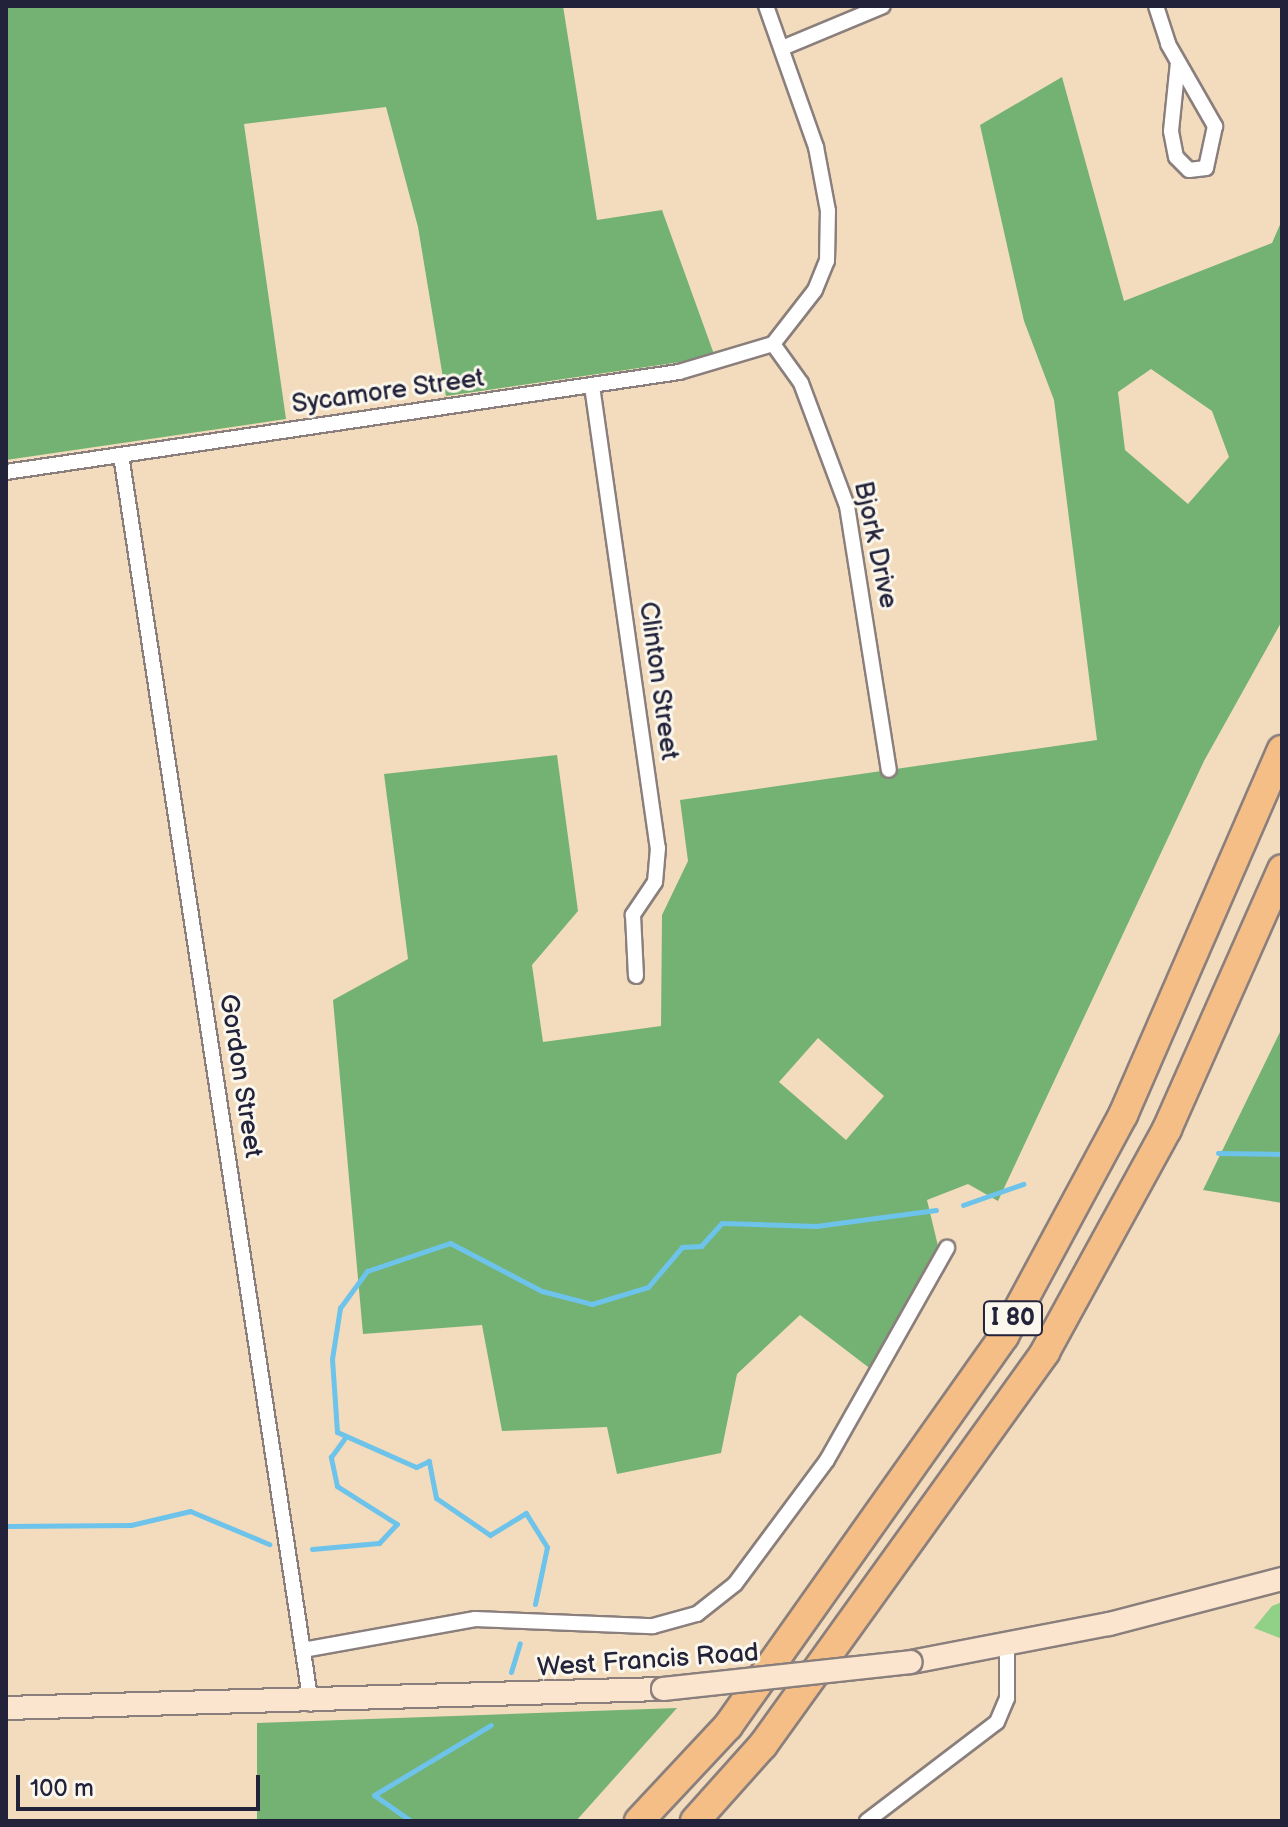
<!DOCTYPE html>
<html>
<head>
<meta charset="utf-8">
<style>
	body { margin:0 }
	#map { position:relative; width:1288px; height:1827px; overflow:hidden; background:#f3dcbd; font-family:"Balsamiq Sans",sans-serif }
	div>[style] { position:absolute }
	.green>* { inset:0; background:#91d087 }
	.forest>* { inset:0; background:#74b274 }
	.stream>* { height:5px; margin:-2.5px; padding:0 2.5px; transform-origin:2.5px; border-radius:2.5px; background:#6dc3ea }
	.roads { filter:drop-shadow(2px 0 #8a7f7c) drop-shadow(-2px 0 #8a7f7c) drop-shadow(0 2px #8a7f7c) drop-shadow(0 -2px #8a7f7c) }
	.street>* { height:14px; margin:-7px; padding:0 7px; transform-origin:7px; border-radius:7px; background:#fff }
	.secondary>* { height:22px; margin:-11px; padding:0 11px; transform-origin:11px; border-radius:11px; background:#fbe5cf }
	.highway>* { height:28px; margin:-14px; padding:0 14px; transform-origin:14px; border-radius:14px; background:#f6be87 }
	.bridges { filter:drop-shadow(2px 0 #8a7f7c) drop-shadow(-2px 0 #8a7f7c) drop-shadow(0 2px #8a7f7c) drop-shadow(0 -2px #8a7f7c) }
	.secondary-bridge>* { height:22px; margin:-11px; padding:0 11px; transform-origin:11px; border-radius:11px; background:#fbe5cf }
	span { translate:-50% -50%; white-space:nowrap; text-align:center; line-height:1.15; -webkit-text-stroke:6px #fbf7ec; paint-order:stroke }
	.shield-label span { padding:2px 6px; background:#fbf7ec; border:2px solid; border-radius:6px; -webkit-text-stroke-width:0 }
	.shield-label { font-size:24px; color:#22223b; font-weight:700 }
	.street-label { font-size:26px; color:#22223b }
	.frame { position:absolute; inset:0; border:8px solid #22223b; pointer-events:none }
	.scale { position:absolute; left:16px; top:1775px; width:244px; height:36px; box-sizing:border-box; border:4px solid #22223b; border-top:0; padding-left:10px; font-size:24px; line-height:28px; white-space:nowrap; color:#22223b; -webkit-text-stroke:6px #fbf7ec; paint-order:stroke }
</style>
</head>
<body>
<div id="map">
	<div class="green">
		<div style="clip-path:polygon(1282px 1602px,1282px 1639px,1254px 1628px,1272px 1606px)"></div>
	</div>
	<div class="forest">
		<div style="clip-path:polygon(6px 6px,563px 6px,597px 220px,662px 210px,715px 357px,446px 396px,418px 227px,386px 107px,244px 124px,286px 419px,6px 460px)"></div>
		<div style="clip-path:polygon(evenodd,1062px 77px,1124px 301px,1272px 243px,1282px 220px,1282px 621px,1204px 761px,998px 1201px,968px 1184px,927px 1200px,938px 1246px,872px 1370px,800px 1315px,737px 1374px,721px 1453px,617px 1474px,607px 1427px,502px 1431px,482px 1325px,363px 1334px,333px 1000px,408px 959px,384px 774px,557px 755px,578px 911px,532px 965px,543px 1042px,661px 1026px,662px 915px,688px 861px,680px 800px,1097px 740px,1054px 400px,1024px 321px,980px 125px,1062px 77px,1151px 369px,1212px 411px,1229px 457px,1188px 504px,1125px 450px,1118px 392px,1151px 369px,1062px 77px,818px 1038px,884px 1096px,846px 1140px,779px 1082px,818px 1038px)"></div>
		<div style="clip-path:polygon(1282px 1028px,1282px 1203px,1203px 1190px)"></div>
		<div style="clip-path:polygon(677px 1708px,576px 1821px,257px 1821px,257px 1723px)"></div>
	</div>
	<div class="stream">
		<div style="left:1218px;top:1153px;width:64px;rotate:0.9deg"></div>
		<div style="left:963px;top:1205px;width:64px;rotate:-19.3deg"></div>
		<div style="left:6px;top:1526px;width:125px;rotate:-0.5deg"></div>
		<div style="left:131px;top:1525px;width:61px;rotate:-13.3deg"></div>
		<div style="left:190px;top:1511px;width:86px;rotate:22.7deg"></div>
		<div style="left:312px;top:1549px;width:67px;rotate:-5.1deg"></div>
		<div style="left:379px;top:1543px;width:26px;rotate:-47deg"></div>
		<div style="left:397px;top:1524px;width:71px;rotate:-147.7deg"></div>
		<div style="left:337px;top:1486px;width:30px;rotate:-102deg"></div>
		<div style="left:331px;top:1457px;width:22px;rotate:-54deg"></div>
		<div style="left:535px;top:1604px;width:58px;rotate:-78.1deg"></div>
		<div style="left:547px;top:1547px;width:40px;rotate:-122deg"></div>
		<div style="left:526px;top:1513px;width:42px;rotate:148.6deg"></div>
		<div style="left:490px;top:1535px;width:65px;rotate:-145.6deg"></div>
		<div style="left:436px;top:1498px;width:38px;rotate:-101deg"></div>
		<div style="left:429px;top:1461px;width:14px;rotate:155deg"></div>
		<div style="left:416px;top:1467px;width:86px;rotate:-156.1deg"></div>
		<div style="left:337px;top:1432px;width:73px;rotate:-93.9deg"></div>
		<div style="left:332px;top:1359px;width:52px;rotate:-81.1deg"></div>
		<div style="left:340px;top:1308px;width:46px;rotate:-53.9deg"></div>
		<div style="left:367px;top:1271px;width:88px;rotate:-18.6deg"></div>
		<div style="left:450px;top:1243px;width:104px;rotate:27.6deg"></div>
		<div style="left:542px;top:1291px;width:52px;rotate:14.6deg"></div>
		<div style="left:592px;top:1304px;width:59px;rotate:-16.9deg"></div>
		<div style="left:648px;top:1287px;width:52px;rotate:-49.6deg"></div>
		<div style="left:682px;top:1247px;width:19px;rotate:-3deg"></div>
		<div style="left:701px;top:1246px;width:31px;rotate:-48deg"></div>
		<div style="left:722px;top:1223px;width:94px;rotate:1.8deg"></div>
		<div style="left:816px;top:1226px;width:121px;rotate:-7.6deg"></div>
		<div style="left:511px;top:1672px;width:30px;rotate:-73deg"></div>
		<div style="left:411px;top:1821px;width:45px;rotate:-144.9deg"></div>
		<div style="left:374px;top:1795px;width:136px;rotate:-30.9deg"></div>
	</div>
	<div class="roads">
		<div class="street">
			<div style="left:1156px;top:6px;width:40px;rotate:72deg"></div>
			<div style="left:1168px;top:44px;width:95px;rotate:60.2deg"></div>
			<div style="left:1215px;top:126px;width:43px;rotate:102.1deg"></div>
			<div style="left:1206px;top:168px;width:17px;rotate:173deg"></div>
			<div style="left:1189px;top:170px;width:18px;rotate:-135deg"></div>
			<div style="left:1176px;top:157px;width:26px;rotate:-101deg"></div>
			<div style="left:1171px;top:131px;width:69px;rotate:-84.2deg"></div>
			<div style="left:782px;top:48px;width:109px;rotate:-22.6deg"></div>
			<div style="left:773px;top:344px;width:48px;rotate:54.3deg"></div>
			<div style="left:801px;top:383px;width:131px;rotate:69.5deg"></div>
			<div style="left:847px;top:506px;width:267px;rotate:81deg"></div>
			<div style="left:592px;top:386px;width:467px;rotate:81.9deg"></div>
			<div style="left:658px;top:848px;width:34px;rotate:95deg"></div>
			<div style="left:655px;top:882px;width:40px;rotate:124deg"></div>
			<div style="left:633px;top:915px;width:61px;rotate:87.2deg"></div>
			<div style="left:121px;top:455px;width:1263px;rotate:81.35deg"></div>
			<div style="left:6px;top:472px;width:680px;rotate:-8.45deg"></div>
			<div style="left:679px;top:372px;width:98px;rotate:-16.6deg"></div>
			<div style="left:773px;top:344px;width:68px;rotate:-52.1deg"></div>
			<div style="left:815px;top:290px;width:31px;rotate:-68deg"></div>
			<div style="left:827px;top:261px;width:50px;rotate:-88.9deg"></div>
			<div style="left:828px;top:211px;width:65px;rotate:-100.6deg"></div>
			<div style="left:816px;top:147px;width:150px;rotate:-109.5deg"></div>
			<div style="left:303px;top:1650px;width:175px;rotate:-10.2deg"></div>
			<div style="left:475px;top:1619px;width:178px;rotate:2.3deg"></div>
			<div style="left:653px;top:1626px;width:46px;rotate:-15.3deg"></div>
			<div style="left:697px;top:1614px;width:48px;rotate:-38.3deg"></div>
			<div style="left:735px;top:1584px;width:154px;rotate:-53.4deg"></div>
			<div style="left:827px;top:1460px;width:244px;rotate:-60.5deg"></div>
			<div style="left:867px;top:1821px;width:163px;rotate:-37.3deg"></div>
			<div style="left:997px;top:1722px;width:26px;rotate:-67deg"></div>
			<div style="left:1007px;top:1698px;width:55px;rotate:-90deg"></div>
		</div>
		<div class="secondary">
			<div style="left:911px;top:1662px;width:202px;rotate:-10.9deg"></div>
			<div style="left:1109px;top:1624px;width:179px;rotate:-14.6deg"></div>
			<div style="left:6px;top:1708px;width:657px;rotate:-1.66deg"></div>
		</div>
		<div class="highway">
			<div style="left:639px;top:1821px;width:130px;rotate:-46.9deg"></div>
			<div style="left:728px;top:1726px;width:478px;rotate:-54.7deg"></div>
			<div style="left:1004px;top:1336px;width:251px;rotate:-61.7deg"></div>
			<div style="left:1123px;top:1115px;width:398px;rotate:-66.5deg"></div>
			<div style="left:695px;top:1821px;width:102px;rotate:-48.2deg"></div>
			<div style="left:763px;top:1745px;width:484px;rotate:-54.3deg"></div>
			<div style="left:1045px;top:1352px;width:254px;rotate:-61.3deg"></div>
			<div style="left:1167px;top:1129px;width:284px;rotate:-66.1deg"></div>
		</div>
	</div>
	<div class="bridges">
		<div class="secondary-bridge">
			<div style="left:663px;top:1689px;width:249px;rotate:-6.2deg"></div>
		</div>
	</div>
	<div class="shield-label">
		<span style="left:1013px;top:1318px">I 80</span>
	</div>
	<div class="street-label">
		<span style="left:388px;top:392px;rotate:-8deg">Sycamore Street</span>
		<span style="left:875px;top:545px;rotate:78deg">Bjork Drive</span>
		<span style="left:658px;top:681px;rotate:82deg">Clinton Street</span>
		<span style="left:240px;top:1076px;rotate:81deg">Gordon Street</span>
		<span style="left:648px;top:1661px;rotate:-4deg">West Francis Road</span>
	</div>
	<div class="frame"></div>
	<div class="scale">100 m</div>
</div>
</body>
</html>
